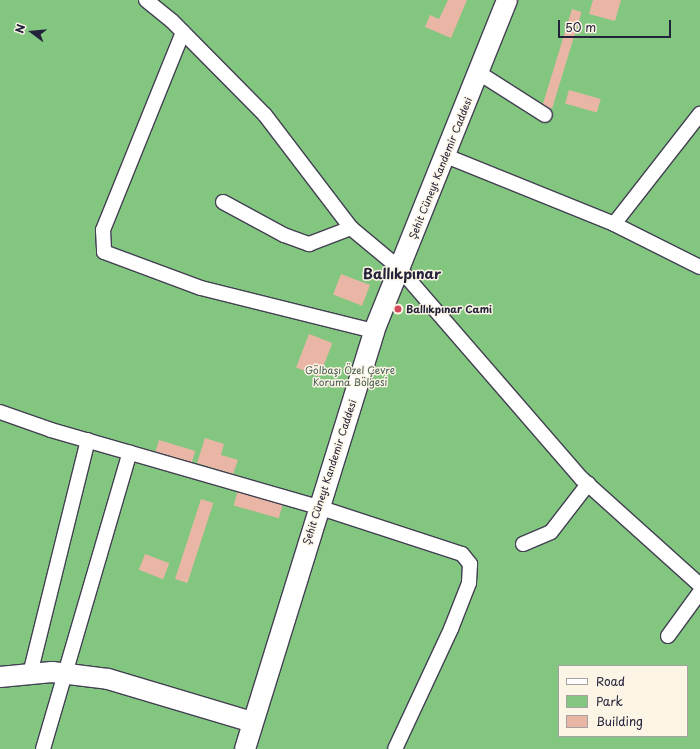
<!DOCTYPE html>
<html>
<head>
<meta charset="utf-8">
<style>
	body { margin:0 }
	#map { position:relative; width:700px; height:749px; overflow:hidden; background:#f8ead3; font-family:"Playpen Sans",sans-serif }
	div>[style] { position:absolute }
	.green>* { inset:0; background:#82c680 }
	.building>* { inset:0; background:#e9b6a6; transform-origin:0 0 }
	.roads { filter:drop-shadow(1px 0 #424052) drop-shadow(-1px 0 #424052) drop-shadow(0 1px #424052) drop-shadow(0 -1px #424052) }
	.street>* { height:14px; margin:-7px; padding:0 7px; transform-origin:7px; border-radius:7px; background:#fff }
	.secondary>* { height:20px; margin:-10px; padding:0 10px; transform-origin:10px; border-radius:10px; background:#fff }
	.dots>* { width:11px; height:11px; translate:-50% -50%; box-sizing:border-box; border:2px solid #fcf5e5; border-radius:50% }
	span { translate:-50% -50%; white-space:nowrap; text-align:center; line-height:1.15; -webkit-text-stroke:3px #fcf5e5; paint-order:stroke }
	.street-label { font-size:10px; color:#22223b }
	.poi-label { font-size:10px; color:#22223b; font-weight:700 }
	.left { translate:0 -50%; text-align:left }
	.park-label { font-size:10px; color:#445b53 }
	.district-label { font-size:14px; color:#22223b; font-weight:700 }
	.legend { position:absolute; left:558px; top:665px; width:130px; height:72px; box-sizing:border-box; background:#fcf5e5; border:1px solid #a5a1a1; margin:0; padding:5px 7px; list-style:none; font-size:12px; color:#22223b }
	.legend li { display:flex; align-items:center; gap:8px; height:20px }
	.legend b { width:20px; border:1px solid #a5a1a1 }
	.north { position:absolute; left:12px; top:12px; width:40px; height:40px; -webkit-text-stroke:3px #fcf5e5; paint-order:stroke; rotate:286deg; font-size:11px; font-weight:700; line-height:16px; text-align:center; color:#22223b }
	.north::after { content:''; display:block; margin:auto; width:14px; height:18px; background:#22223b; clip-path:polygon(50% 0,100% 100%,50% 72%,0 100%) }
	.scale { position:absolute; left:558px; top:20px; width:113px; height:18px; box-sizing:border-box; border:2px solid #22223b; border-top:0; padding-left:5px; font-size:12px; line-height:14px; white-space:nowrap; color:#22223b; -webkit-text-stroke:3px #fcf5e5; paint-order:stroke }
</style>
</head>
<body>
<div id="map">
	<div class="green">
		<div style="clip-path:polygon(evenodd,0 0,700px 0,700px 749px,0 749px,0 0,559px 666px,687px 666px,687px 736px,559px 736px,559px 666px)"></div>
	</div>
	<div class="building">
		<div style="clip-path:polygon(448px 0,467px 0,451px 38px,425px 27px,430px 15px,439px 19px)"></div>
		<div style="clip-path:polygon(593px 0,621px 0,615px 21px,589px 14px)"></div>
		<div style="left:572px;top:9px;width:10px;height:101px;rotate:17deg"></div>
		<div style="left:569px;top:90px;width:33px;height:14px;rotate:16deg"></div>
		<div style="left:341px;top:274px;width:31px;height:22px;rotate:21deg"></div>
		<div style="left:309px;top:334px;width:25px;height:36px;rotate:21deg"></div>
		<div style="clip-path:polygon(205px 438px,224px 444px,221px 455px,238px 460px,233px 474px,197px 463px)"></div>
		<div style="left:159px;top:440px;width:38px;height:12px;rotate:17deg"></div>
		<div style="left:238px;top:490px;width:47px;height:16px;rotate:16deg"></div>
		<div style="left:201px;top:499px;width:13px;height:84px;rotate:18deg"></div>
		<div style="left:145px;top:554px;width:26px;height:17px;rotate:21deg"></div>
	</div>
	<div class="roads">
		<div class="street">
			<div style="left:146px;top:0;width:33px;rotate:39deg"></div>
			<div style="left:172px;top:21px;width:132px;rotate:45.3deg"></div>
			<div style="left:265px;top:115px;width:142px;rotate:52.7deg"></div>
			<div style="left:351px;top:228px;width:62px;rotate:39.8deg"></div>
			<div style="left:399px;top:268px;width:278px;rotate:49.1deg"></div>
			<div style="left:581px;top:478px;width:160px;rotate:42deg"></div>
			<div style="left:183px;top:32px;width:214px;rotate:112deg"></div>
			<div style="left:103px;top:230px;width:22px;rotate:87deg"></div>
			<div style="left:104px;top:252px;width:103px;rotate:20.4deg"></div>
			<div style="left:201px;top:288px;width:178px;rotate:14deg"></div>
			<div style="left:479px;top:73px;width:78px;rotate:32.5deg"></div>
			<div style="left:446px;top:156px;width:181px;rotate:22deg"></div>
			<div style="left:614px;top:224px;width:140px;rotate:-52deg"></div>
			<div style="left:223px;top:202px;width:69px;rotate:28.4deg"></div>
			<div style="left:284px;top:235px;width:27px;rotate:20deg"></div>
			<div style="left:309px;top:244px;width:45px;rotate:-20.9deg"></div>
			<div style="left:614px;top:224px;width:96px;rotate:26.6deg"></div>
			<div style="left:0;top:412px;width:54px;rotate:19.4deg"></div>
			<div style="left:51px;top:430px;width:278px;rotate:16.1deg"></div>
			<div style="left:318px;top:507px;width:151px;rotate:18.1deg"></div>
			<div style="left:462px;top:554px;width:13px;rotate:51deg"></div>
			<div style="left:470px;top:564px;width:19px;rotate:93deg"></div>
			<div style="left:469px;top:583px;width:49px;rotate:111.4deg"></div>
			<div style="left:451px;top:629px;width:132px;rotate:115deg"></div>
			<div style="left:523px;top:544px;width:30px;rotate:-23deg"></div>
			<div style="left:551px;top:532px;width:61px;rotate:-52.4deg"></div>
			<div style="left:668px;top:636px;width:54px;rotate:-54deg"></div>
			<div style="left:30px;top:674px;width:241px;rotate:-76.1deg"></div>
			<div style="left:43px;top:749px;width:309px;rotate:-73.7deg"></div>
		</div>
		<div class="secondary">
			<div style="left:0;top:677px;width:52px;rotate:-5.5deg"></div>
			<div style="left:52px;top:672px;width:56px;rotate:7.1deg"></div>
			<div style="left:108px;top:679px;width:150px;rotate:16.6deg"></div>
			<div style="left:245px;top:749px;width:437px;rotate:-72.8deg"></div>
			<div style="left:374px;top:331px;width:357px;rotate:-68.1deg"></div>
		</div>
	</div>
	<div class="dots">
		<div style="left:398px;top:309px;background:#d1495b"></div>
	</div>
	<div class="street-label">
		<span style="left:440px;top:168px;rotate:-68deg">Şehit Cüneyt Kandemir Caddesi</span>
		<span style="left:329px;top:472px;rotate:-72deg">Şehit Cüneyt Kandemir Caddesi</span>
	</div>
	<div class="poi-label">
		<span class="left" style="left:406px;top:309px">Ballıkpınar Cami</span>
	</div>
	<div class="park-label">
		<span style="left:350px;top:375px">Gölbaşı Özel Çevre<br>Koruma Bölgesi</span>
	</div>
	<div class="district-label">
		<span style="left:402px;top:274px">Ballıkpınar</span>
	</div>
	<ul class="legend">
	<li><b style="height:5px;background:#fff"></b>Road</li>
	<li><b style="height:11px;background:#82c680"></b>Park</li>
	<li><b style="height:11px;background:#e9b6a6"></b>Building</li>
	</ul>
	<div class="north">N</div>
	<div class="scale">50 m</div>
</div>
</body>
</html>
